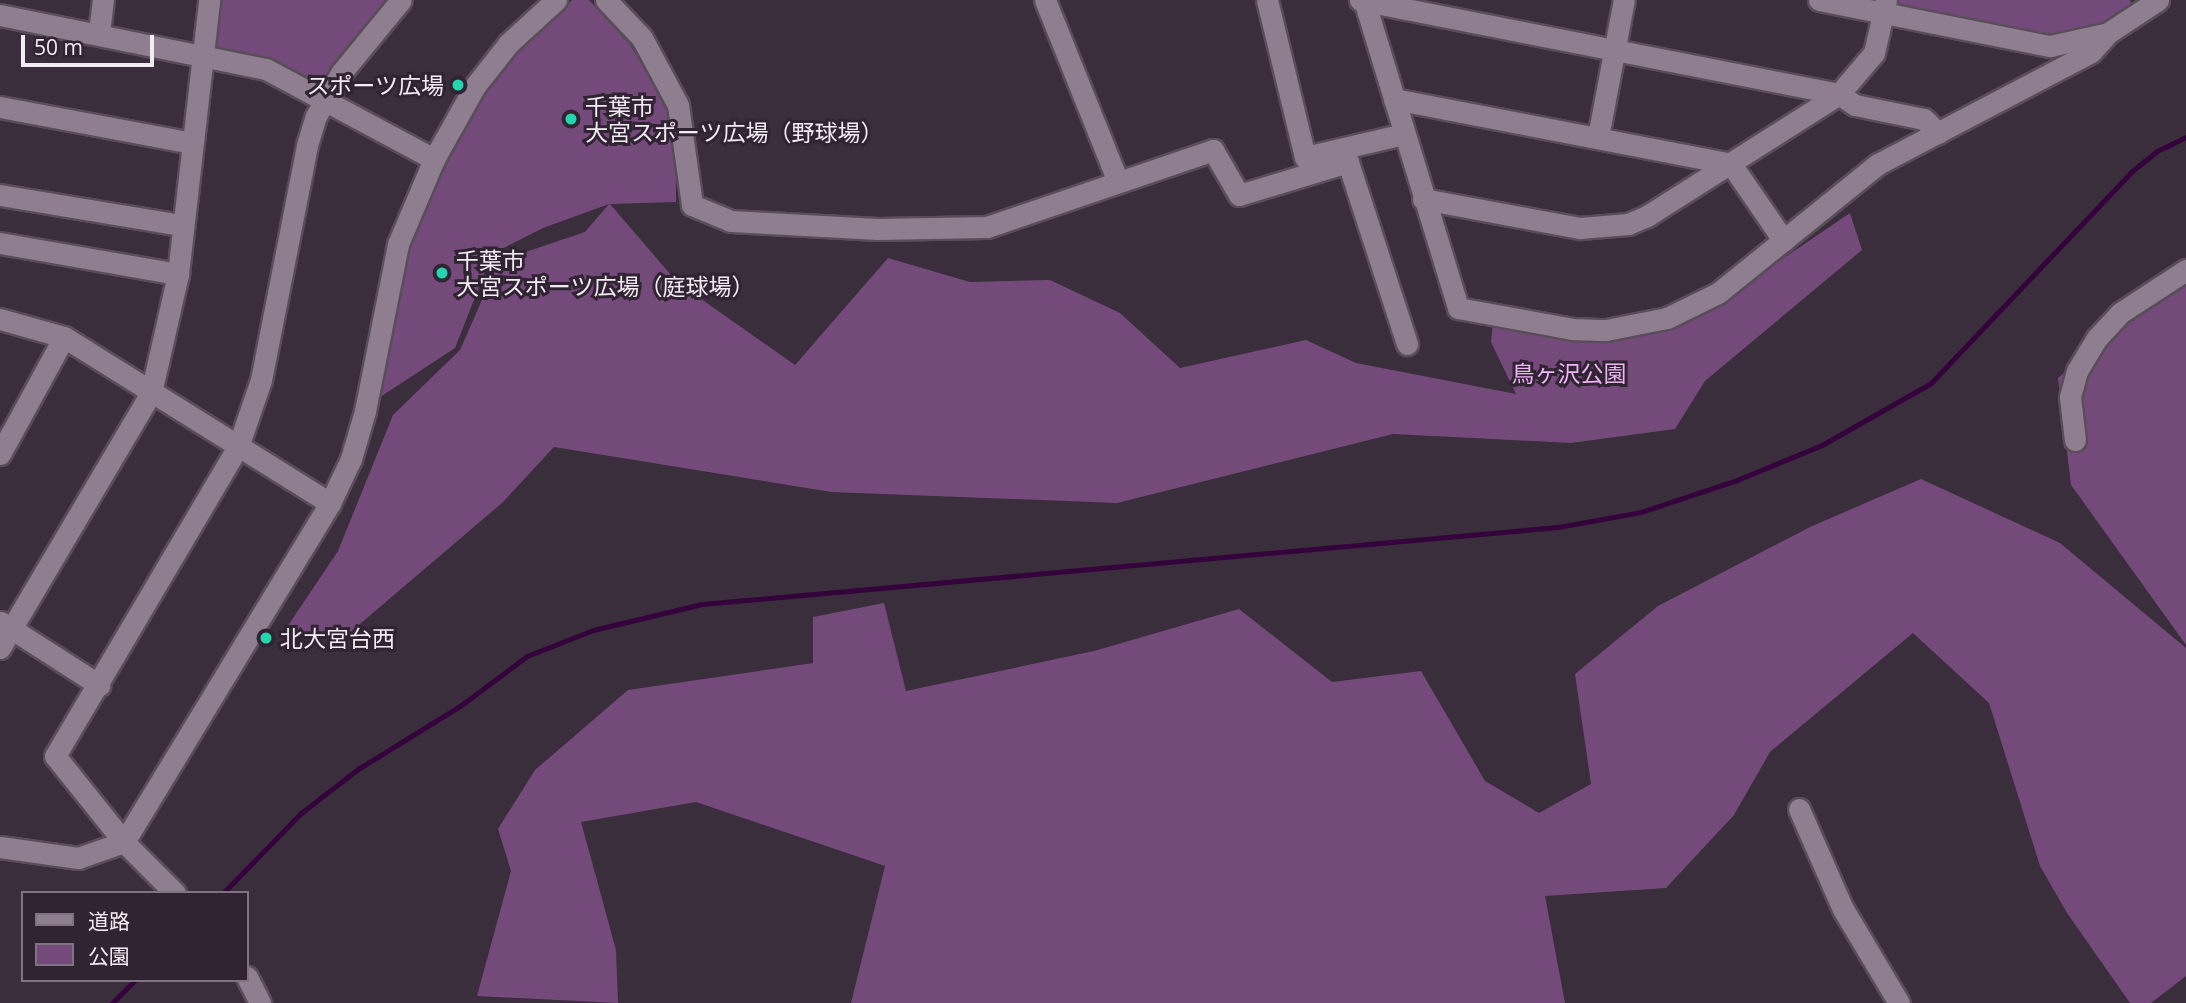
<!DOCTYPE html>
<html>
<head>
<meta charset="utf-8">
<style>
	body { margin:0 }
	#map { position:relative; width:2186px; height:1003px; overflow:hidden; background:#3a2d3c; font-family:"Open Sans","Noto Sans JP",sans-serif }
	div>[style] { position:absolute }
	.green>* { inset:0; background:#744a7a }
	.stream>* { height:5px; margin:-2.5px; padding:0 2.5px; transform-origin:2.5px; border-radius:2.5px; background:#35033c }
	.roads { filter:drop-shadow(2px 0 #584d59) drop-shadow(-2px 0 #584d59) drop-shadow(0 2px #584d59) drop-shadow(0 -2px #584d59) }
	.minor>* { height:21px; margin:-10.5px; padding:0 10.5px; transform-origin:10.5px; border-radius:10.5px; background:#8e7e90 }
	.dots>* { width:19px; height:19px; translate:-50% -50%; box-sizing:border-box; border:4px solid #302332; border-radius:50% }
	span { translate:-50% -50%; white-space:nowrap; text-align:center; line-height:1.15; -webkit-text-stroke:6px #302332; paint-order:stroke }
	.poi-label { font-size:23px; color:#f3ebf4 }
	.right { translate:-100% -50%; text-align:right }
	.left { translate:0 -50%; text-align:left }
	.park-label { font-size:23px; color:#eeb4f6 }
	.legend { position:absolute; left:21px; top:891px; width:228px; height:91px; box-sizing:border-box; background:#302332; border:2px solid #7e7380; margin:0; padding:9px 12px; list-style:none; font-size:21px; color:#f3ebf4 }
	.legend li { display:flex; align-items:center; gap:14px; height:35px }
	.legend b { width:35px; border:2px solid #7e7380 }
	.scale { position:absolute; left:21px; top:35px; width:133px; height:32px; box-sizing:border-box; border:4px solid #f3ebf4; border-top:0; padding-left:9px; font-size:21px; line-height:24px; white-space:nowrap; color:#f3ebf4; -webkit-text-stroke:5px #302332; paint-order:stroke }
</style>
</head>
<body>
<div id="map">
	<div class="green">
		<div style="clip-path:polygon(217px 0,385px 0,386px 4px,326px 81px,319px 82px,265px 60px,214px 47px)"></div>
		<div style="clip-path:polygon(572px 0,589px 0,629px 43px,669px 109px,676px 156px,676px 202px,610px 204px,677px 282px,795px 365px,888px 258px,970px 282px,1050px 280px,1120px 313px,1180px 368px,1306px 340px,1356px 363px,1516px 394px,1491px 342px,1493px 322px,1566px 336px,1707px 310px,1850px 213px,1862px 250px,1705px 381px,1675px 429px,1571px 443px,1393px 434px,1117px 503px,831px 492px,554px 447px,502px 503px,340px 641px,285px 630px,338px 551px,393px 415px,460px 350px,499px 261px,585px 232px,609px 204px,543px 228px,492px 254px,455px 348px,374px 401px,392px 293px,420px 207px,493px 77px)"></div>
		<div style="clip-path:polygon(1896px 0,2130px 0,2131px 3px,2103px 25px,2062px 39px,1902px 10px)"></div>
		<div style="clip-path:polygon(2186px 272px,2186px 645px,2071px 485px,2058px 378px)"></div>
		<div style="clip-path:polygon(1921px 479px,2060px 543px,2186px 648px,2186px 976px,2151px 1003px,2130px 1003px,2067px 913px,2040px 866px,1989px 703px,1913px 633px,1770px 752px,1734px 815px,1666px 888px,1545px 896px,1565px 1003px,851px 1003px,885px 866px,696px 802px,581px 822px,616px 950px,618px 1003px,477px 996px,511px 871px,498px 829px,535px 770px,628px 690px,813px 663px,813px 617px,884px 603px,906px 691px,1094px 651px,1239px 609px,1332px 682px,1421px 671px,1485px 781px,1539px 813px,1591px 784px,1575px 674px,1658px 606px,1810px 527px)"></div>
	</div>
	<div class="stream">
		<div style="left:223px;top:893px;width:112px;rotate:-45.7deg"></div>
		<div style="left:301px;top:813px;width:72px;rotate:-37.7deg"></div>
		<div style="left:358px;top:769px;width:120px;rotate:-31.7deg"></div>
		<div style="left:460px;top:706px;width:84px;rotate:-36.7deg"></div>
		<div style="left:527px;top:656px;width:71px;rotate:-21.5deg"></div>
		<div style="left:593px;top:630px;width:112px;rotate:-13.4deg"></div>
		<div style="left:702px;top:604px;width:859px;rotate:-5.14deg"></div>
		<div style="left:1558px;top:527px;width:84px;rotate:-10.2deg"></div>
		<div style="left:1641px;top:512px;width:101px;rotate:-18.4deg"></div>
		<div style="left:1737px;top:480px;width:92px;rotate:-22.4deg"></div>
		<div style="left:1822px;top:445px;width:125px;rotate:-29.6deg"></div>
		<div style="left:1931px;top:383px;width:291px;rotate:-46.5deg"></div>
		<div style="left:2131px;top:172px;width:33px;rotate:-39deg"></div>
		<div style="left:2157px;top:151px;width:32px;rotate:-26deg"></div>
		<div style="left:112px;top:1003px;width:33px;rotate:-45deg"></div>
	</div>
	<div class="roads">
		<div class="minor">
			<div style="left:606px;top:0;width:52px;rotate:46.5deg"></div>
			<div style="left:642px;top:38px;width:76px;rotate:61.8deg"></div>
			<div style="left:678px;top:105px;width:101px;rotate:82deg"></div>
			<div style="left:692px;top:205px;width:42px;rotate:22.3deg"></div>
			<div style="left:731px;top:221px;width:147px;rotate:3.1deg"></div>
			<div style="left:878px;top:229px;width:109px;rotate:-1.1deg"></div>
			<div style="left:987px;top:227px;width:239px;rotate:-18.8deg"></div>
			<div style="left:1213px;top:150px;width:52px;rotate:60deg"></div>
			<div style="left:1239px;top:195px;width:114px;rotate:-16.8deg"></div>
			<div style="left:1045px;top:0;width:196px;rotate:68.1deg"></div>
			<div style="left:1267px;top:0;width:162px;rotate:76.4deg"></div>
			<div style="left:1305px;top:157px;width:102px;rotate:-13.1deg"></div>
			<div style="left:1360px;top:0;width:488px;rotate:11.1deg"></div>
			<div style="left:1839px;top:94px;width:19px;rotate:35deg"></div>
			<div style="left:1855px;top:105px;width:70px;rotate:11.5deg"></div>
			<div style="left:1924px;top:119px;width:20px;rotate:45deg"></div>
			<div style="left:1364px;top:0;width:322px;rotate:73deg"></div>
			<div style="left:1458px;top:308px;width:116px;rotate:10.4deg"></div>
			<div style="left:1572px;top:329px;width:34px;rotate:2deg"></div>
			<div style="left:1606px;top:330px;width:62px;rotate:-11.1deg"></div>
			<div style="left:1667px;top:318px;width:57px;rotate:-26.1deg"></div>
			<div style="left:1718px;top:293px;width:206px;rotate:-38.9deg"></div>
			<div style="left:1878px;top:164px;width:241px;rotate:-27.7deg"></div>
			<div style="left:2091px;top:52px;width:25px;rotate:-48deg"></div>
			<div style="left:2108px;top:33px;width:60px;rotate:-33.4deg"></div>
			<div style="left:1819px;top:0;width:236px;rotate:11.3deg"></div>
			<div style="left:2050px;top:46px;width:59px;rotate:-12.6deg"></div>
			<div style="left:0;top:15px;width:271px;rotate:11.5deg"></div>
			<div style="left:266px;top:69px;width:191px;rotate:28.2deg"></div>
			<div style="left:99px;top:32px;width:32px;rotate:-83deg"></div>
			<div style="left:1394px;top:99px;width:343px;rotate:10.9deg"></div>
			<div style="left:1731px;top:164px;width:93px;rotate:55.5deg"></div>
			<div style="left:0;top:107px;width:195px;rotate:10.6deg"></div>
			<div style="left:1598px;top:137px;width:139px;rotate:-79.3deg"></div>
			<div style="left:1344px;top:150px;width:204px;rotate:72deg"></div>
			<div style="left:0;top:195px;width:184px;rotate:9.4deg"></div>
			<div style="left:1423px;top:199px;width:160px;rotate:10.5deg"></div>
			<div style="left:1580px;top:228px;width:48px;rotate:-4.8deg"></div>
			<div style="left:1628px;top:224px;width:21px;rotate:-23deg"></div>
			<div style="left:1647px;top:216px;width:227px;rotate:-32.4deg"></div>
			<div style="left:1839px;top:94px;width:54px;rotate:-49.5deg"></div>
			<div style="left:1874px;top:53px;width:54px;rotate:-77.2deg"></div>
			<div style="left:0;top:243px;width:181px;rotate:9.9deg"></div>
			<div style="left:0;top:319px;width:66px;rotate:15.7deg"></div>
			<div style="left:64px;top:337px;width:314px;rotate:32deg"></div>
			<div style="left:2075px;top:440px;width:43px;rotate:-96.6deg"></div>
			<div style="left:2070px;top:397px;width:27px;rotate:-75deg"></div>
			<div style="left:2077px;top:371px;width:39px;rotate:-59deg"></div>
			<div style="left:2097px;top:338px;width:34px;rotate:-47deg"></div>
			<div style="left:2120px;top:313px;width:79px;rotate:-33.1deg"></div>
			<div style="left:0;top:454px;width:133px;rotate:-61.3deg"></div>
			<div style="left:1px;top:622px;width:117px;rotate:32.7deg"></div>
			<div style="left:0;top:648px;width:296px;rotate:-59.4deg"></div>
			<div style="left:151px;top:393px;width:122px;rotate:-77.2deg"></div>
			<div style="left:178px;top:274px;width:276px;rotate:-83.5deg"></div>
			<div style="left:1799px;top:809px;width:109px;rotate:66.3deg"></div>
			<div style="left:1843px;top:909px;width:109px;rotate:59.2deg"></div>
			<div style="left:0;top:847px;width:79px;rotate:8deg"></div>
			<div style="left:78px;top:858px;width:49px;rotate:-19.2deg"></div>
			<div style="left:124px;top:842px;width:397px;rotate:-58.7deg"></div>
			<div style="left:330px;top:503px;width:49px;rotate:-64.5deg"></div>
			<div style="left:351px;top:459px;width:50px;rotate:-73.7deg"></div>
			<div style="left:365px;top:411px;width:170px;rotate:-78.8deg"></div>
			<div style="left:398px;top:244px;width:92px;rotate:-67deg"></div>
			<div style="left:434px;top:159px;width:84px;rotate:-60.7deg"></div>
			<div style="left:475px;top:86px;width:55px;rotate:-51.7deg"></div>
			<div style="left:509px;top:43px;width:64px;rotate:-42.5deg"></div>
			<div style="left:175px;top:893px;width:72px;rotate:-135deg"></div>
			<div style="left:124px;top:842px;width:110px;rotate:-128.7deg"></div>
			<div style="left:55px;top:756px;width:359px;rotate:-59.4deg"></div>
			<div style="left:238px;top:447px;width:71px;rotate:-71.1deg"></div>
			<div style="left:261px;top:380px;width:239px;rotate:-78.9deg"></div>
			<div style="left:307px;top:145px;width:30px;rotate:-73deg"></div>
			<div style="left:316px;top:116px;width:50px;rotate:-59.8deg"></div>
			<div style="left:341px;top:73px;width:94px;rotate:-50.6deg"></div>
			<div style="left:247px;top:977px;width:29px;rotate:63deg"></div>
		</div>
	</div>
	<div class="dots">
		<div style="left:458px;top:85px;background:#25d5ae"></div>
		<div style="left:571px;top:119px;background:#25d5ae"></div>
		<div style="left:442px;top:273px;background:#25d5ae"></div>
		<div style="left:266px;top:638px;background:#25d5ae"></div>
	</div>
	<div class="poi-label">
		<span class="right" style="left:444px;top:85px">スポーツ広場</span>
		<span class="left" style="left:585px;top:119px">千葉市<br>大宮スポーツ広場（野球場）</span>
		<span class="left" style="left:456px;top:273px">千葉市<br>大宮スポーツ広場（庭球場）</span>
		<span class="left" style="left:280px;top:638px">北大宮台西</span>
	</div>
	<div class="park-label">
		<span style="left:1569px;top:373px">鳥ヶ沢公園</span>
	</div>
	<ul class="legend">
	<li><b style="height:9px;background:#8e7e90"></b>道路</li>
	<li><b style="height:19px;background:#744a7a"></b>公園</li>
	</ul>
	<div class="scale">50 m</div>
</div>
</body>
</html>
